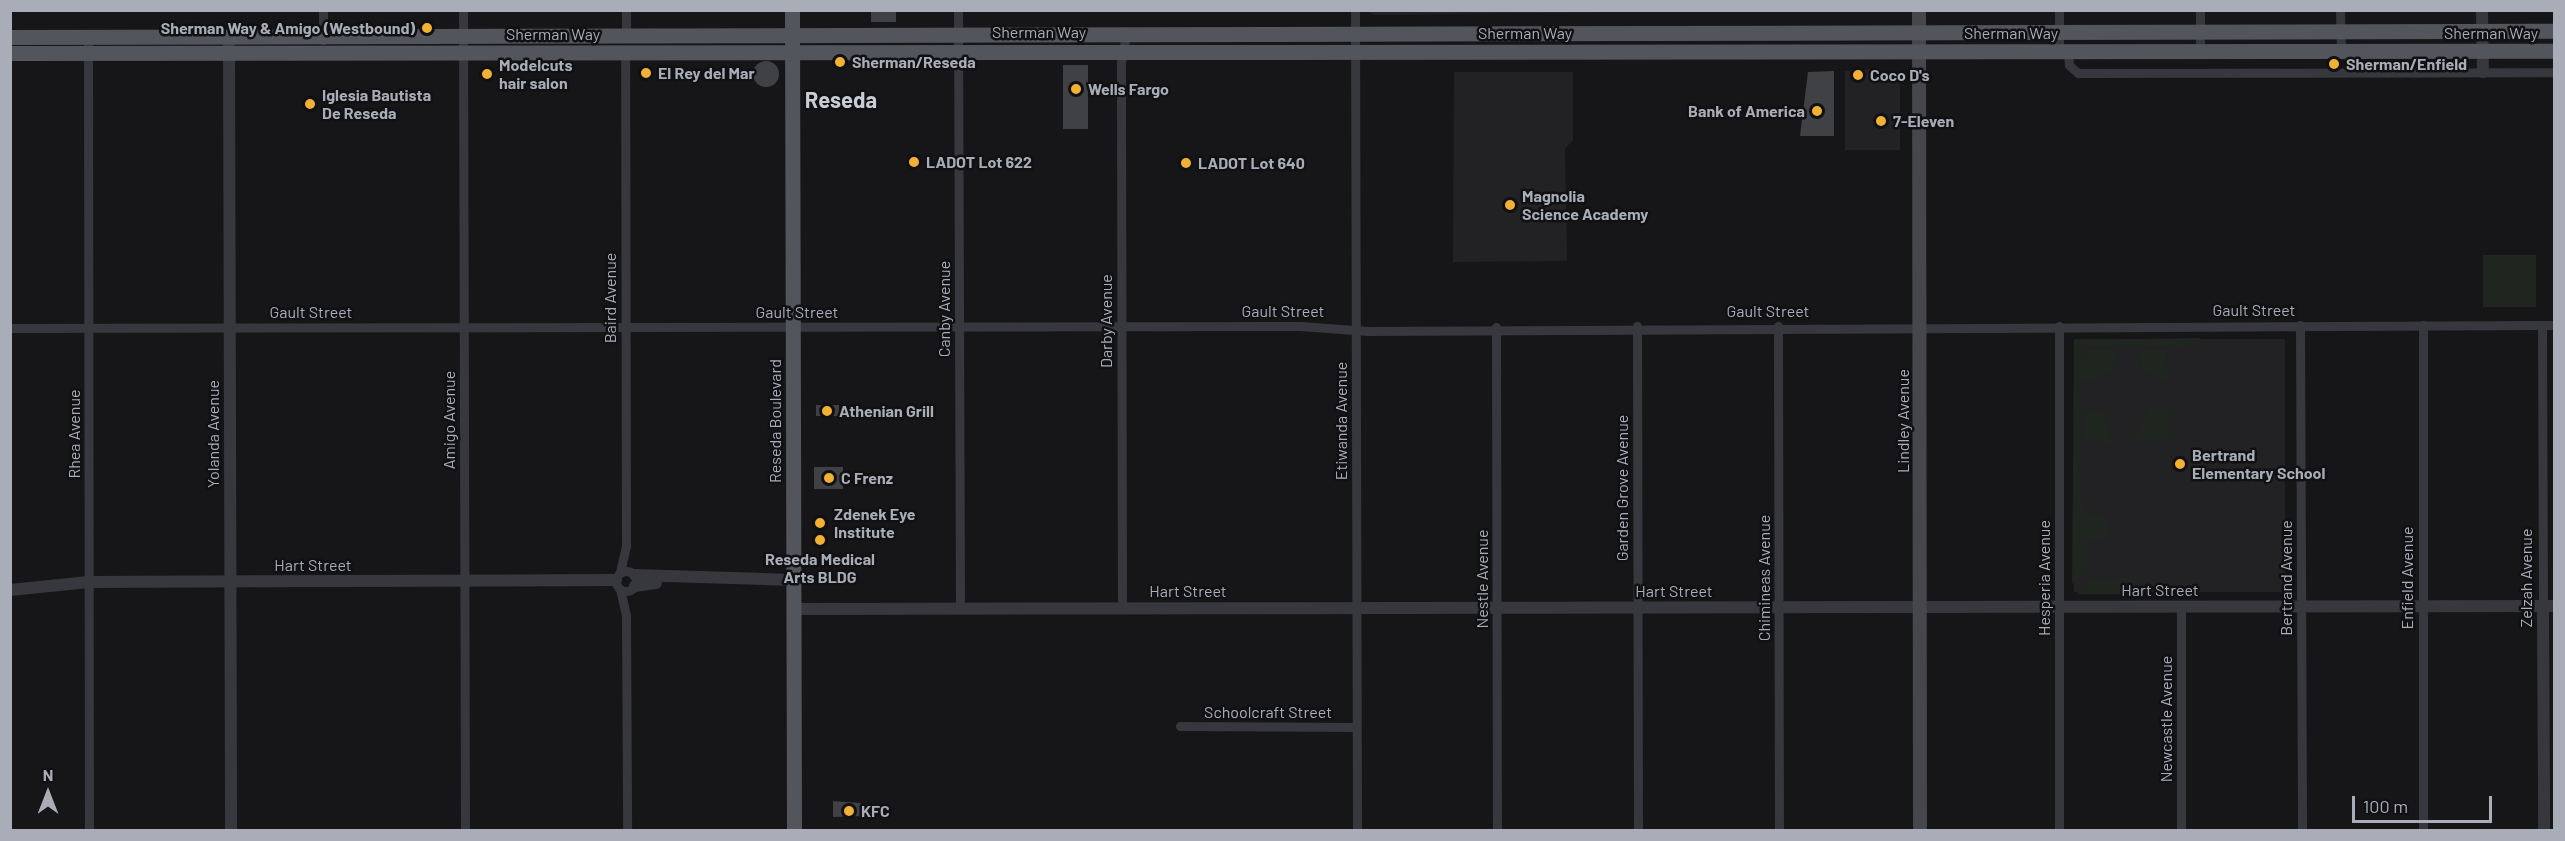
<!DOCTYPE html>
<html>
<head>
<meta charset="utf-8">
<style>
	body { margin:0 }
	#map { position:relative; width:2565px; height:841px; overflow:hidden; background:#161618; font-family:Barlow,sans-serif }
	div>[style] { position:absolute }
	.built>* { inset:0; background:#222225; transform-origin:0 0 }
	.green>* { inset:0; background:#1e261f; transform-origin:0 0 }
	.building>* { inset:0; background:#404145; transform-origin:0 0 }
	.round { border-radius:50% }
	.minor>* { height:9px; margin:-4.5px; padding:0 4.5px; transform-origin:4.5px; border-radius:4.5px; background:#37383d }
	.minor>.ring { margin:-4.5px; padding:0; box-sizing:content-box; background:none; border:9px solid #37383d; border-radius:50% }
	.tertiary>* { height:12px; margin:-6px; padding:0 6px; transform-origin:6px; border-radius:6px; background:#37383d }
	.secondary>* { height:14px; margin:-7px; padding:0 7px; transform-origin:7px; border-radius:7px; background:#45474d }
	.primary>* { height:15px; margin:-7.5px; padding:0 7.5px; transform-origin:7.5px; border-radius:7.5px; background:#53555c }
	.dots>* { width:16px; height:16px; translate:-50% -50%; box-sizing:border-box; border:3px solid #111113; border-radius:50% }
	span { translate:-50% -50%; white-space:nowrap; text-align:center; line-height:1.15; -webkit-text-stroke:5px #111113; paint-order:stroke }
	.poi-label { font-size:16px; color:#a8adb8; font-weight:700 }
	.right { translate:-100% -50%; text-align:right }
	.left { translate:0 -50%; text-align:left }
	.street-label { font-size:16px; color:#a8adb8 }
	.district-label { font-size:22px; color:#c9ccd4; font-weight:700 }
	.frame { position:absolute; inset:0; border:12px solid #a8adb8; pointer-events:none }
	.north { position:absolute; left:18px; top:763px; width:60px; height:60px; -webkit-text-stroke:4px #111113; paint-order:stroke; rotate:0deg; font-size:16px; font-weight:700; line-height:24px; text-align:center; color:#a8adb8 }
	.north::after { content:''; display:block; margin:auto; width:21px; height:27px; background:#a8adb8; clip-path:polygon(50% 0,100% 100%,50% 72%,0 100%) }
	.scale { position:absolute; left:2352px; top:796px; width:140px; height:27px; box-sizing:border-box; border:3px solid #a8adb8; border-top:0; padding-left:8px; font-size:18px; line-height:21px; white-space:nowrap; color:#a8adb8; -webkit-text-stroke:4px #111113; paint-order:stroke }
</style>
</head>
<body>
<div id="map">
	<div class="built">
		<div style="clip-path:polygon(1777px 10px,1374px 15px,1368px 11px,1368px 10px)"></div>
		<div style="clip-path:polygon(1872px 69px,1900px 76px,1900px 150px,1845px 150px,1845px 71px)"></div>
		<div style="clip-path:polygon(1454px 72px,1573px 72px,1573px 140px,1565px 149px,1567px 261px,1453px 262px)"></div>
		<div style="left:2285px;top:339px;width:253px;height:211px;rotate:90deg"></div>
	</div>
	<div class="green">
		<div style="left:2483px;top:255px;width:53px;height:52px"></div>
		<div style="clip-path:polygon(2200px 338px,2200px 346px,2079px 347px,2079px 495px,2088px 515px,2107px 515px,2107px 538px,2087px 538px,2087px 571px,2072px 584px,2074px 340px)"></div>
		<div style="clip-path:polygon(2086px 349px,2115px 349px,2115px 365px,2104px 378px,2081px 381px,2081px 355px)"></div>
		<div style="clip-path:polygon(2140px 349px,2166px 349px,2168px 381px,2142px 372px)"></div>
		<div style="clip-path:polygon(2082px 408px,2103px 413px,2114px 444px,2082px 440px)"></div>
		<div style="clip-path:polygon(2168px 408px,2168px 440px,2136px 443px,2136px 431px,2149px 409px)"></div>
		<div style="clip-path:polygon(2093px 578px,2136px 578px,2137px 594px,2077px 594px)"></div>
	</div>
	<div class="building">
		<div style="left:871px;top:10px;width:25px;height:12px"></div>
		<div class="round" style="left:753px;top:61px;width:26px;height:26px"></div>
		<div style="left:1063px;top:65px;width:25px;height:64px"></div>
		<div style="clip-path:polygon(1834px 71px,1834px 136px,1800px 136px,1808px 72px)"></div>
		<div style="left:816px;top:405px;width:23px;height:11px"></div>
		<div style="left:814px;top:467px;width:29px;height:22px"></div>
		<div style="clip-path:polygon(833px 801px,861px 803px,865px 816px,833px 817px)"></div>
	</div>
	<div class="minor">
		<div style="left:463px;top:10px;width:820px;rotate:89.86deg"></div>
		<div style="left:626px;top:10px;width:26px;rotate:90deg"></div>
		<div style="left:958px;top:10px;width:598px;rotate:89.81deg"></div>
		<div style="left:1355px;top:10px;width:820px;rotate:89.86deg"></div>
		<div style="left:2059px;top:10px;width:42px;rotate:90deg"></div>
		<div style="left:2200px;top:10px;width:42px;rotate:90deg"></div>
		<div style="left:2340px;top:10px;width:42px;rotate:88.6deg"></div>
		<div style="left:88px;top:37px;width:793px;rotate:89.93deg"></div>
		<div style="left:323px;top:40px;width:30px;rotate:-90deg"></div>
		<div style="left:2068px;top:51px;width:14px;rotate:86deg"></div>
		<div style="left:2069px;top:65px;width:12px;rotate:42deg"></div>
		<div style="left:2078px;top:73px;width:476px;rotate:-0.1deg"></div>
		<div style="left:2300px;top:325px;width:505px;rotate:89.77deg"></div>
		<div style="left:2542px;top:325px;width:281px;rotate:89.8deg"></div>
		<div style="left:1637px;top:326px;width:504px;rotate:89.89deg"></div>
		<div style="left:1778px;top:326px;width:504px;rotate:89.89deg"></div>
		<div style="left:2059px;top:326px;width:504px;rotate:90deg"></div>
		<div style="left:1496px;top:327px;width:503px;rotate:89.89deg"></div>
		<div style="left:10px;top:328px;width:1290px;rotate:-0.09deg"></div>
		<div style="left:1300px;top:326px;width:68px;rotate:4.2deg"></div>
		<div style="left:1368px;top:331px;width:1186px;rotate:-0.29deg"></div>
		<div class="ring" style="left:616px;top:571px;width:11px;height:11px"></div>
		<div style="left:620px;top:572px;width:28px;rotate:-77deg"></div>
		<div style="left:626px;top:545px;width:493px;rotate:-90.1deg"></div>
		<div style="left:620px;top:589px;width:27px;rotate:77deg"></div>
		<div style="left:626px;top:615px;width:215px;rotate:89.7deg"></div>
		<div style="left:2181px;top:607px;width:223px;rotate:90deg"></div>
		<div style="left:1122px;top:608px;width:545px;rotate:-90.11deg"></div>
		<div style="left:1121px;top:63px;width:28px;rotate:-80deg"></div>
		<div style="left:1180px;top:726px;width:176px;rotate:0.3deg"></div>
		<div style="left:2423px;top:830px;width:505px;rotate:-90deg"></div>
	</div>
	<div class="tertiary">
		<div style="left:2482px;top:10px;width:62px;rotate:89.1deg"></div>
		<div style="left:229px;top:44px;width:786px;rotate:89.85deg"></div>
		<div style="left:635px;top:575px;width:158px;rotate:1.8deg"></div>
		<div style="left:635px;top:586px;width:21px;rotate:-8deg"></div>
		<div style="left:10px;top:590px;width:79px;rotate:-5.8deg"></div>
		<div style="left:89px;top:582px;width:527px;rotate:-0.22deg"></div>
		<div style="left:2543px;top:606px;width:224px;rotate:89.7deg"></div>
		<div style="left:793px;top:609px;width:1761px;rotate:-0.1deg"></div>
	</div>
	<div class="secondary">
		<div style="left:1919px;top:10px;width:820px;rotate:89.93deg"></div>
	</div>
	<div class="primary">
		<div style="left:792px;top:10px;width:820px;rotate:89.86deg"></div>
		<div style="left:10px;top:37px;width:2544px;rotate:-0.14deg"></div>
		<div style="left:10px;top:53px;width:2544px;rotate:-0.05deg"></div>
	</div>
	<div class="dots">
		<div style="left:427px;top:28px;background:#f2b134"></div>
		<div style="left:840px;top:62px;background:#f2b134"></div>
		<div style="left:2334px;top:64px;background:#f2b134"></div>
		<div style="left:646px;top:73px;background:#f2b134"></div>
		<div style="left:487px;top:74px;background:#f2b134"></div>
		<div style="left:1858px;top:75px;background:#f2b134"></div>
		<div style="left:1076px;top:89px;background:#f2b134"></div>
		<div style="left:310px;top:104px;background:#f2b134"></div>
		<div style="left:1817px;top:111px;background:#f2b134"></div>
		<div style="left:1881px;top:121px;background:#f2b134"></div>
		<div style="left:914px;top:162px;background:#f2b134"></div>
		<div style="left:1186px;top:163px;background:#f2b134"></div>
		<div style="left:1510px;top:205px;background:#f2b134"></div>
		<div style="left:827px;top:411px;background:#f2b134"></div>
		<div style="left:2180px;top:464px;background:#f2b134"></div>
		<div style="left:829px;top:478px;background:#f2b134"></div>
		<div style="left:820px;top:523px;background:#f2b134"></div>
		<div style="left:820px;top:540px;background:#f2b134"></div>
		<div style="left:849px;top:811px;background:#f2b134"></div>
	</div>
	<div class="poi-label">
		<span class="right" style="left:415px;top:28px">Sherman Way &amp; Amigo (Westbound)</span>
		<span class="left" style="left:852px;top:62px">Sherman/Reseda</span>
		<span class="left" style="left:2346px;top:64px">Sherman/Enfield</span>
		<span class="left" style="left:499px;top:74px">Modelcuts<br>hair salon</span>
		<span class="left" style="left:658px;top:73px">El Rey del Mar</span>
		<span class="left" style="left:1870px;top:75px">Coco D's</span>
		<span class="left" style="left:1088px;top:89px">Wells Fargo</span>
		<span class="left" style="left:322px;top:104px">Iglesia Bautista<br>De Reseda</span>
		<span class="right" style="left:1805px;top:111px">Bank of America</span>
		<span class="left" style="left:1893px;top:121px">7-Eleven</span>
		<span class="left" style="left:926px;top:162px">LADOT Lot 622</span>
		<span class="left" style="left:1198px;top:163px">LADOT Lot 640</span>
		<span class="left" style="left:1522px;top:205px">Magnolia<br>Science Academy</span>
		<span class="left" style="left:839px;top:411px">Athenian Grill</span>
		<span class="left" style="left:2192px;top:464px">Bertrand<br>Elementary School</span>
		<span class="left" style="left:841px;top:478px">C Frenz</span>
		<span class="left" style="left:834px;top:523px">Zdenek Eye<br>Institute</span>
		<span style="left:820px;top:568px">Reseda Medical<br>Arts BLDG</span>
		<span class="left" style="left:861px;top:811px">KFC</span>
	</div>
	<div class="street-label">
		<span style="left:1039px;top:32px">Sherman Way</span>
		<span style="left:1525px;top:33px">Sherman Way</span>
		<span style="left:2011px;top:33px">Sherman Way</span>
		<span style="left:2491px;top:33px">Sherman Way</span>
		<span style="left:553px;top:34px">Sherman Way</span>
		<span style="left:610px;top:298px;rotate:-90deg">Baird Avenue</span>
		<span style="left:944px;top:309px;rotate:-90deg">Canby Avenue</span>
		<span style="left:2254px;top:310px">Gault Street</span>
		<span style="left:1283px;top:311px">Gault Street</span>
		<span style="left:1768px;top:311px">Gault Street</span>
		<span style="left:311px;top:312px">Gault Street</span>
		<span style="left:797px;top:312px">Gault Street</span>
		<span style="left:1106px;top:321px;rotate:-90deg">Darby Avenue</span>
		<span style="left:449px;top:420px;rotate:-90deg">Amigo Avenue</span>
		<span style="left:775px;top:421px;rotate:-90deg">Reseda Boulevard</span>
		<span style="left:1341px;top:421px;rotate:-90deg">Etiwanda Avenue</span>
		<span style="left:1903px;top:421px;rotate:-90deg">Lindley Avenue</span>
		<span style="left:74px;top:434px;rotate:-90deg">Rhea Avenue</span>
		<span style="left:213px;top:434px;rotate:-90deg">Yolanda Avenue</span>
		<span style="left:1622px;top:488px;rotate:-90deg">Garden Grove Avenue</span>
		<span style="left:313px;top:565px">Hart Street</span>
		<span style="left:1764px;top:578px;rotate:-90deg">Chimineas Avenue</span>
		<span style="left:2044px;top:578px;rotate:-90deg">Hesperia Avenue</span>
		<span style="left:2286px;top:578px;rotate:-90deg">Bertrand Avenue</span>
		<span style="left:2407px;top:578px;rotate:-90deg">Enfield Avenue</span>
		<span style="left:2526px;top:578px;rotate:-90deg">Zelzah Avenue</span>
		<span style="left:1482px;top:579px;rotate:-90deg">Nestle Avenue</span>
		<span style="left:2160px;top:590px">Hart Street</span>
		<span style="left:1188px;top:591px">Hart Street</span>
		<span style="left:1674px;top:591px">Hart Street</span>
		<span style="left:1268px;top:712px">Schoolcraft Street</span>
		<span style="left:2166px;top:719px;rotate:-90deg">Newcastle Avenue</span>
	</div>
	<div class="district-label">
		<span style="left:841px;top:100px">Reseda</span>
	</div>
	<div class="frame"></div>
	<div class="north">N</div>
	<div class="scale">100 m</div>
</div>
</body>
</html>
